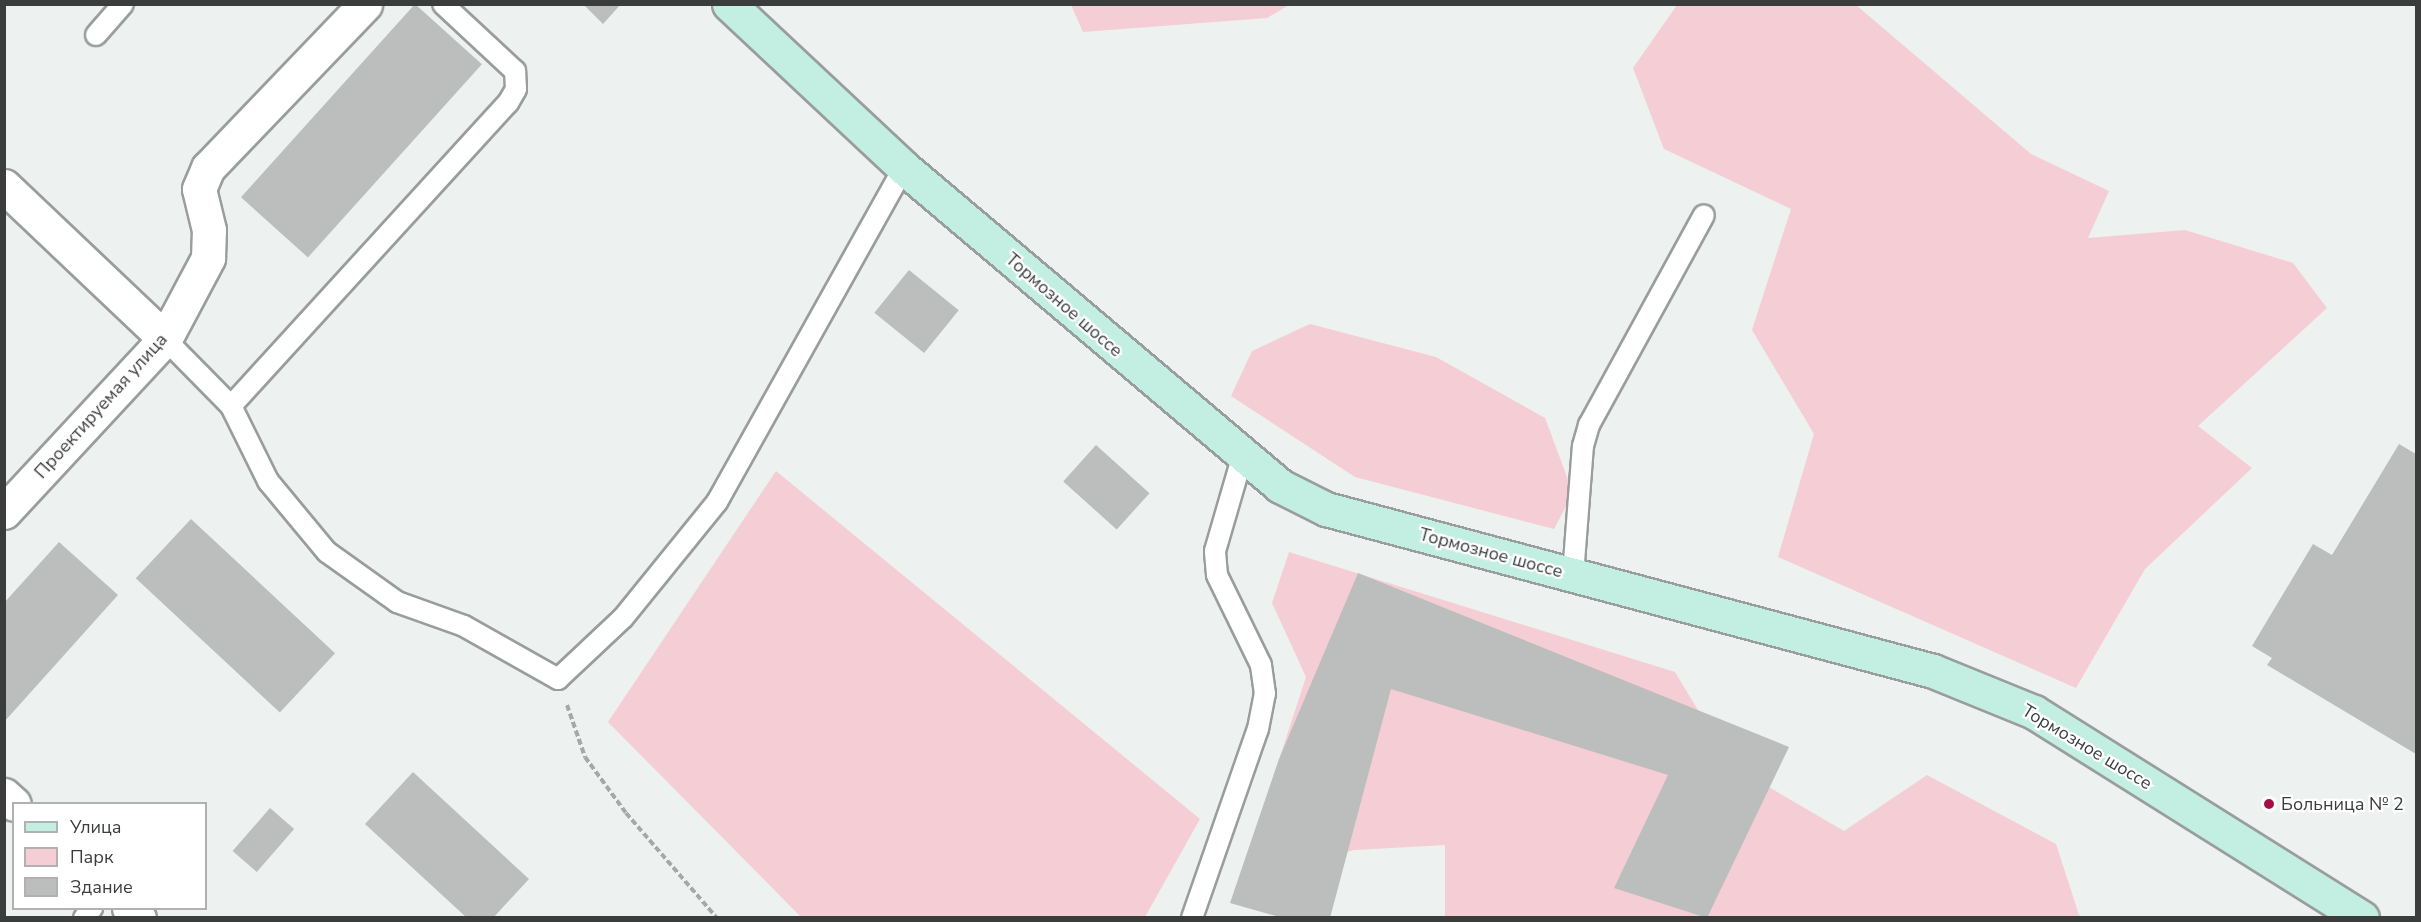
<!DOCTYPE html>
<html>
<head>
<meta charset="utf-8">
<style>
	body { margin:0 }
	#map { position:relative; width:2421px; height:922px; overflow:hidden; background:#edf1ef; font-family:"Nunito Sans",sans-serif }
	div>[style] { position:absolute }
	.green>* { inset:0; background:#f4ced4 }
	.building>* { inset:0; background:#bbbebd; transform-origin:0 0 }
	.path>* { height:4px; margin-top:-2px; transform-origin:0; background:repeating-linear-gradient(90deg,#a6a8a7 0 6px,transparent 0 9px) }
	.roads { filter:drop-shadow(2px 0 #999d9b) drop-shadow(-2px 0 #999d9b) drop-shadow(0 2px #999d9b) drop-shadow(0 -2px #999d9b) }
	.lane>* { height:20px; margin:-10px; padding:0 10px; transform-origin:10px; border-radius:10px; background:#fff }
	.street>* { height:33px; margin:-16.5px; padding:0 16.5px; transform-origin:16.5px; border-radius:16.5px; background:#fff }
	.secondary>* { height:33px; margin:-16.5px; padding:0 16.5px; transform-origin:16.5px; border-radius:16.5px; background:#c2efe2 }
	.dots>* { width:16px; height:16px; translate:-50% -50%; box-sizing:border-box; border:3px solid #fff; border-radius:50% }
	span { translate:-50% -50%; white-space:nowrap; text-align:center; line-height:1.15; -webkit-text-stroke:4.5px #fff; paint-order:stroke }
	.street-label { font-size:18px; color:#3b3c3c }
	.poi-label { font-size:18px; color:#3b3c3c }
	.left { translate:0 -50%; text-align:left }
	.frame { position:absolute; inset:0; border:6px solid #3b3c3c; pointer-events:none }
	.legend { position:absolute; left:12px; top:802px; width:195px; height:108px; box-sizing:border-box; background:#fff; border:2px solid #b1b1b1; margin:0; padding:8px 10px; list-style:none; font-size:18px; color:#3b3c3c }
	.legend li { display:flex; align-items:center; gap:12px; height:30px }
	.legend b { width:30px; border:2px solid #b1b1b1 }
</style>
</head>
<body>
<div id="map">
	<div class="green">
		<div style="clip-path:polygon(1071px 5px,1289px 5px,1267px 18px,1083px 32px)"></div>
		<div style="clip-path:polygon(1677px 5px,1856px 5px,2031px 154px,2109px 191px,2088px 238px,2185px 230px,2293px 263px,2327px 308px,2198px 426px,2252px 468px,2145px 569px,2076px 688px,1778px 557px,1814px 434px,1752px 330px,1791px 209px,1664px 149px,1633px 68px)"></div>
		<div style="clip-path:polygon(1310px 324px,1436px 357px,1545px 418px,1573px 493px,1554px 529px,1355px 477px,1231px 396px,1252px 351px)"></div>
		<div style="clip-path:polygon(776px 471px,1200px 819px,1145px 917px,801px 917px,608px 722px)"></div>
		<div style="clip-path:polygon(1289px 552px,1675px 672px,1731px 765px,1844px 831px,1927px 775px,2056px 844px,2079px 915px,2084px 917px,1445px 917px,1445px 845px,1354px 850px,1284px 869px,1262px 812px,1306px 677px,1272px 603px)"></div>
	</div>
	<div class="building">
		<div style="left:415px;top:4px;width:90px;height:260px;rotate:42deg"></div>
		<div style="clip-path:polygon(583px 4px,621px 4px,603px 24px)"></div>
		<div style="left:909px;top:270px;width:64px;height:55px;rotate:39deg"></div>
		<div style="clip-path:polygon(2399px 444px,2416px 454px,2416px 754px,2267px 665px,2272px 658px,2252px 646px,2313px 544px,2332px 555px)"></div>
		<div style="left:1096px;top:445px;width:72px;height:49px;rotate:42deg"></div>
		<div style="left:191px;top:519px;width:197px;height:81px;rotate:43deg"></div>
		<div style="clip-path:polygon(59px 542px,118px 595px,4px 722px,4px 603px)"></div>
		<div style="clip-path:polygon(1358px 573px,1789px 747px,1707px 918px,1614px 888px,1668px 775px,1391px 689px,1330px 918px,1283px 918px,1230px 903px,1279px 759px)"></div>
		<div style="clip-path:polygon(413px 772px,529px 879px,493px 918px,467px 918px,365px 824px)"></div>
		<div style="left:270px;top:808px;width:32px;height:57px;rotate:41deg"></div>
	</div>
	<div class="path">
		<div style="left:567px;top:705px;width:55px;rotate:70.9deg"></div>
		<div style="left:585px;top:757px;width:69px;rotate:53.8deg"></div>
		<div style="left:626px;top:813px;width:139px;rotate:49.1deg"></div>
	</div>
	<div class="roads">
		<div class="lane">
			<div style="left:96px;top:35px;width:41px;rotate:-48.9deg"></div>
			<div style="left:165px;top:339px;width:94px;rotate:45.4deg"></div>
			<div style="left:231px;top:406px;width:84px;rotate:63.7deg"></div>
			<div style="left:268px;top:481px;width:92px;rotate:50.3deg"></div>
			<div style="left:327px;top:552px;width:86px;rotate:35.5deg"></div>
			<div style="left:397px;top:602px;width:71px;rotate:19.7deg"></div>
			<div style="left:464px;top:626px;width:108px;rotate:29.4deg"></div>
			<div style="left:558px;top:679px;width:89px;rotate:-43.2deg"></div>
			<div style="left:623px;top:618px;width:149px;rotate:-51deg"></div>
			<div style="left:717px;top:502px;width:383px;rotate:-60.8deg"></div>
			<div style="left:231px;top:406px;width:411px;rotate:-47.6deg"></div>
			<div style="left:508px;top:103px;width:16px;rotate:-60deg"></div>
			<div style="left:516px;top:89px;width:18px;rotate:-93deg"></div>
			<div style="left:515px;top:71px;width:98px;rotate:-137.1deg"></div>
			<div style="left:1573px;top:575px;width:129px;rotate:-85.6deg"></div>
			<div style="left:1583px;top:446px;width:22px;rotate:-74deg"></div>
			<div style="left:1589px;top:425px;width:239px;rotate:-61.3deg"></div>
			<div style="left:84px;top:918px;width:13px;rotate:-51deg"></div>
			<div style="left:1192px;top:918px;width:200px;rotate:-70.8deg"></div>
			<div style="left:1258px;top:729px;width:36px;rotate:-79deg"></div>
			<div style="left:1265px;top:694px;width:29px;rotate:-98deg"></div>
			<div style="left:1261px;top:665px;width:100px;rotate:-116.1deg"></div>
			<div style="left:1217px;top:575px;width:24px;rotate:-95deg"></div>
			<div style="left:1215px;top:551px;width:97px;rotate:-73.8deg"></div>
		</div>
		<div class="street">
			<div style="left:4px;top:186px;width:222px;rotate:43.5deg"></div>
			<div style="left:4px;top:512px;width:236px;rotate:-47.1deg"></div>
			<div style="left:165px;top:339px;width:92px;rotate:-62deg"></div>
			<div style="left:208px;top:258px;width:28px;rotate:-88deg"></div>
			<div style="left:209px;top:230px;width:42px;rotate:-103.7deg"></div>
			<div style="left:199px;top:189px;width:23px;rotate:-67deg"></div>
			<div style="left:208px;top:168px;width:227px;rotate:-46.2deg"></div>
			<div style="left:4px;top:795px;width:13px;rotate:42deg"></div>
			<div style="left:129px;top:908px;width:14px;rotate:45deg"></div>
		</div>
		<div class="secondary">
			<div style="left:729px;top:4px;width:240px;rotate:43.1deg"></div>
			<div style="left:904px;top:168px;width:492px;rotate:40.2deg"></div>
			<div style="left:1280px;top:486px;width:51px;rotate:26.6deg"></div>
			<div style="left:1326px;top:509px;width:628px;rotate:14.94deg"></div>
			<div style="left:1933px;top:671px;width:109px;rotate:22.1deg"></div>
			<div style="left:2034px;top:712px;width:387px;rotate:32.1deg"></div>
		</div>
	</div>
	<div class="dots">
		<div style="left:2269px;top:804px;background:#a50f48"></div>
	</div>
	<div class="street-label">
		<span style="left:1064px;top:305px;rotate:41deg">Тормозное шоссе</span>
		<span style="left:101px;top:406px;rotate:-48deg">Проектируемая улица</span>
		<span style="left:1491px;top:553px;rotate:15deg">Тормозное шоссе</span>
		<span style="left:2087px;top:747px;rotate:31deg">Тормозное шоссе</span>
	</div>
	<div class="poi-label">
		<span class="left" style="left:2281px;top:804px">Больница № 2</span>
	</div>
	<div class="frame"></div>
	<ul class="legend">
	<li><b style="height:8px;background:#c2efe2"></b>Улица</li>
	<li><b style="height:16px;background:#f4ced4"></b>Парк</li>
	<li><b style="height:16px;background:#bbbebd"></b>Здание</li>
	</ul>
</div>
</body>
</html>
